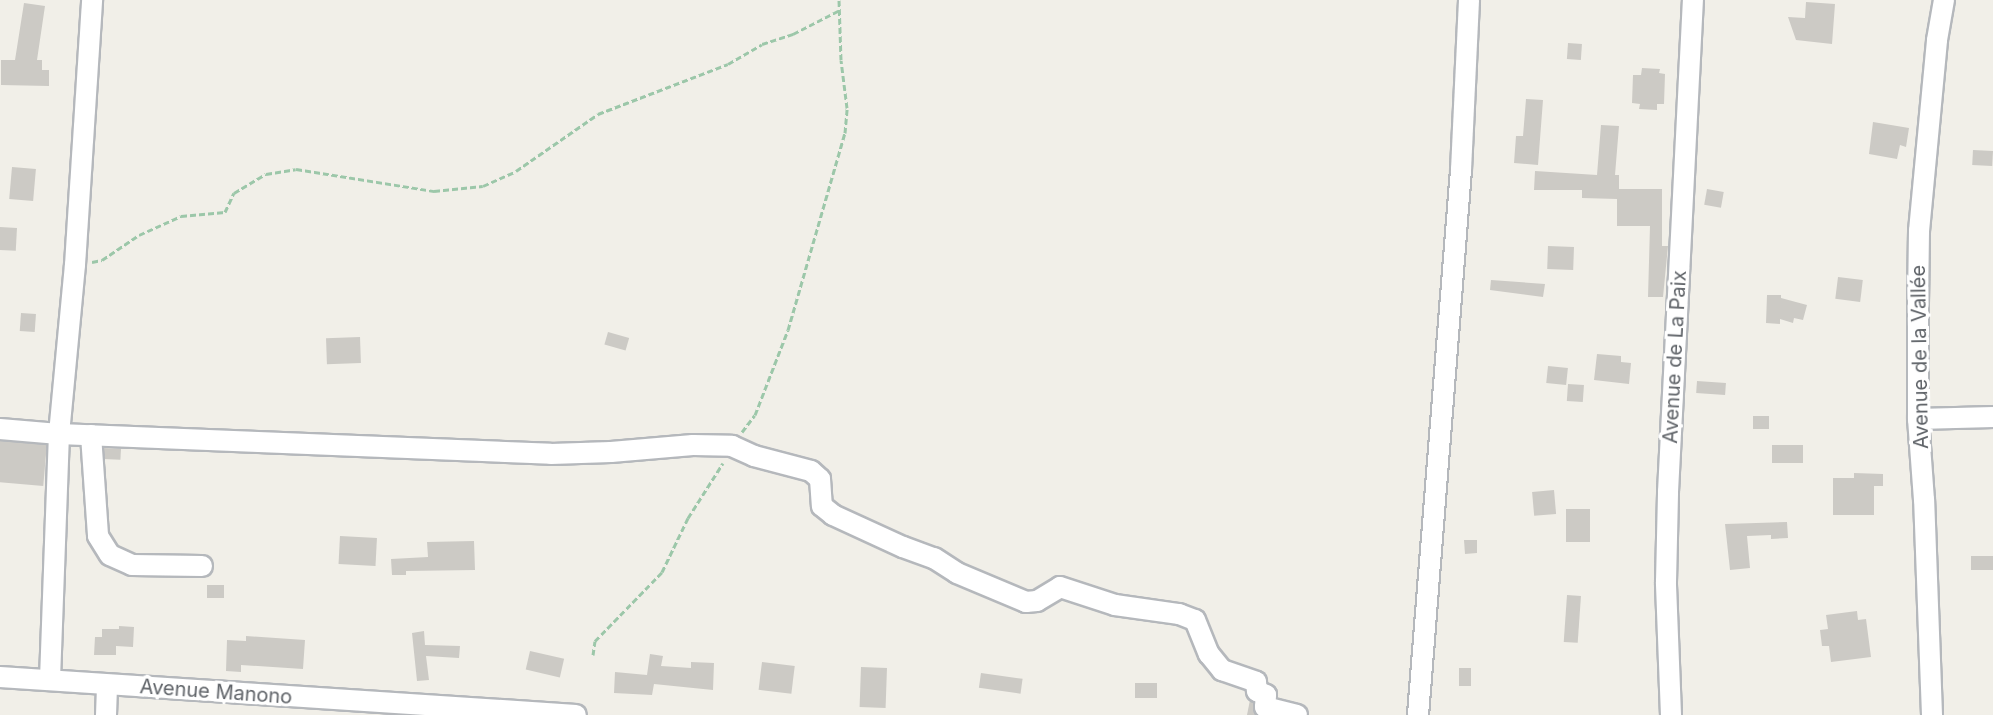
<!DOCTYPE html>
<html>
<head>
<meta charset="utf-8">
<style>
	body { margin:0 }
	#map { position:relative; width:1993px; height:715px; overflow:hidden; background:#f1efe8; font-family:Inter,sans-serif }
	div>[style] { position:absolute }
	.building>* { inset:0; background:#cccac5; transform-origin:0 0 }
	.path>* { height:3px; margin-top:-1.5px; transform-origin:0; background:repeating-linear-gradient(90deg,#9cc7a9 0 6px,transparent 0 9px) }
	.roads { filter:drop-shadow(2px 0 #b5b8bc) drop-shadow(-2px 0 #b5b8bc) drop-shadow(0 2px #b5b8bc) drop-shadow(0 -2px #b5b8bc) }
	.minor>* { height:20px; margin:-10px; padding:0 10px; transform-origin:10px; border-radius:10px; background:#fff }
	span { translate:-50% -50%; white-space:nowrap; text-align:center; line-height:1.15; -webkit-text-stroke:6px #fff; paint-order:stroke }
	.street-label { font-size:20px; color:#5f6368 }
</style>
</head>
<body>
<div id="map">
	<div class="building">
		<div style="clip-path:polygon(1806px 2px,1835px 4px,1832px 44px,1796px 40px,1788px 17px,1805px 18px)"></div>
		<div style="clip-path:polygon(24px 3px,45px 6px,37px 60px,42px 60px,42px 70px,49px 70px,49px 86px,1px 85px,1px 60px,15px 60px)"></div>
		<div style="left:1568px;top:43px;width:14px;height:16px;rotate:4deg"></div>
		<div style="clip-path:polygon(1642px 68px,1660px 69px,1659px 73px,1665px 74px,1664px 104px,1657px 104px,1657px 110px,1639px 109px,1640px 104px,1632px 103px,1633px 75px,1641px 75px)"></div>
		<div style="clip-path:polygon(1526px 99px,1543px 100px,1538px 165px,1514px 163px,1516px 136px,1523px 136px)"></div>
		<div style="clip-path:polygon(1873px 122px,1909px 128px,1906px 147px,1900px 145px,1897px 159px,1869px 154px)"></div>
		<div style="clip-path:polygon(1601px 125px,1619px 126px,1615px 175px,1619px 175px,1619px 189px,1662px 189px,1662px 246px,1668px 246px,1663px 297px,1648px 297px,1650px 226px,1617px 226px,1617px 199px,1582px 198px,1582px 190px,1534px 190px,1535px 171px,1597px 175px)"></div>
		<div style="left:1973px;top:150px;width:20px;height:15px;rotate:3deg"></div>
		<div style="left:12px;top:167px;width:24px;height:32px;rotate:5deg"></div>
		<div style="left:1707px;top:189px;width:17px;height:16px;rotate:10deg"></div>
		<div style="left:0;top:227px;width:17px;height:23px;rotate:3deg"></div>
		<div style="left:1548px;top:246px;width:26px;height:23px;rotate:2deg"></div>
		<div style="left:1838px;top:277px;width:25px;height:22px;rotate:7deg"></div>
		<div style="clip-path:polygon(1491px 280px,1545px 284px,1543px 297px,1490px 290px)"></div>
		<div style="clip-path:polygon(1767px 295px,1781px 295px,1781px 298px,1807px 305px,1803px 320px,1794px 318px,1793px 323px,1780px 319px,1780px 324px,1766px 323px)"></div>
		<div style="left:21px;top:313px;width:15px;height:18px;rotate:4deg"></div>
		<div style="left:608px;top:332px;width:22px;height:13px;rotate:16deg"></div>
		<div style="left:360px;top:337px;width:26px;height:34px;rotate:88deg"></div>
		<div style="clip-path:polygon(1597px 354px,1621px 356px,1621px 362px,1631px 363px,1629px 384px,1594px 380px)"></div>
		<div style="left:1548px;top:366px;width:20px;height:17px;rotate:6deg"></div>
		<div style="left:1697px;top:381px;width:29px;height:12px;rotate:4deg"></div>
		<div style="left:1568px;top:384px;width:16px;height:17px;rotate:4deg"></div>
		<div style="left:1753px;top:416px;width:16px;height:13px"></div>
		<div style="left:0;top:441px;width:47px;height:41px;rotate:5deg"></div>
		<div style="left:1772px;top:445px;width:31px;height:18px"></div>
		<div style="left:104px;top:448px;width:17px;height:11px;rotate:3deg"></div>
		<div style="clip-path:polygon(1854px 473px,1883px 474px,1883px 486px,1874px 486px,1874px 515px,1833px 515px,1833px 478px,1854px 478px)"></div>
		<div style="left:1554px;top:490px;width:24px;height:22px;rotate:85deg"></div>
		<div style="left:1566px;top:509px;width:24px;height:33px"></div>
		<div style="clip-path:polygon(1787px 522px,1788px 538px,1771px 539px,1771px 535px,1747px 536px,1750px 568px,1730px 570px,1725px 524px)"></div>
		<div style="left:340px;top:536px;width:37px;height:28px;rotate:3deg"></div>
		<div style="clip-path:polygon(1464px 540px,1477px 540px,1477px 553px,1465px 554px)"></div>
		<div style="clip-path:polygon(474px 541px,475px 570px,406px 571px,406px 575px,392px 575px,391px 559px,428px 557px,427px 542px)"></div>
		<div style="left:1971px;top:556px;width:22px;height:14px"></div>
		<div style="left:207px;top:585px;width:17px;height:13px"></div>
		<div style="left:1567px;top:595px;width:14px;height:47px;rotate:4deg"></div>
		<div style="clip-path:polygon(1857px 611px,1858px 620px,1866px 619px,1871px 657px,1831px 662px,1829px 646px,1822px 646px,1820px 630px,1828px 629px,1826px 615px)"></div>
		<div style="clip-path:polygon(119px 626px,134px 627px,133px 647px,116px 646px,116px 655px,94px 655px,95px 637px,102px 637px,102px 629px,119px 629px)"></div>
		<div style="clip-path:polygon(424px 631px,425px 645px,460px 646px,459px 658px,426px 656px,429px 680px,417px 681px,412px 633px)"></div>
		<div style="clip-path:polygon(246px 636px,305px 640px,303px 669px,241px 665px,241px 672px,226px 671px,227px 640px,246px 641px)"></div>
		<div style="left:530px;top:651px;width:35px;height:19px;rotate:13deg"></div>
		<div style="clip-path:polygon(650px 654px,663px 656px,661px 666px,691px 668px,691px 662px,714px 663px,713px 690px,654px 684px,652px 695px,614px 693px,615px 672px,647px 675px)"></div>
		<div style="left:762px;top:662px;width:33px;height:28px;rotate:7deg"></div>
		<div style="left:861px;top:667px;width:26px;height:40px;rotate:2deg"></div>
		<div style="left:1459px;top:668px;width:12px;height:18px"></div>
		<div style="left:981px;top:673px;width:42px;height:15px;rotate:8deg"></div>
		<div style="left:1135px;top:683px;width:22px;height:15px"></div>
		<div style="clip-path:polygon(1250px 700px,1253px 702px,1256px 715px,1247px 715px)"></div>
	</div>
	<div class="path">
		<div style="left:92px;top:262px;width:10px;rotate:-11deg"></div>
		<div style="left:102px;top:260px;width:45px;rotate:-34deg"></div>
		<div style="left:139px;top:235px;width:46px;rotate:-24.3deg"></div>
		<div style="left:181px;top:216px;width:44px;rotate:-5.2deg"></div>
		<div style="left:225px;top:212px;width:21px;rotate:-65deg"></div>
		<div style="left:234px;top:193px;width:37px;rotate:-31deg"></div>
		<div style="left:266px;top:174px;width:30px;rotate:-9deg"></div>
		<div style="left:296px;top:169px;width:140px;rotate:9.1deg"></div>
		<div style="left:434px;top:191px;width:49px;rotate:-5.8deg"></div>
		<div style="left:483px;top:186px;width:36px;rotate:-24deg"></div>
		<div style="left:516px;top:171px;width:100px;rotate:-34.8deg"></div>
		<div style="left:598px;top:114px;width:139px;rotate:-21deg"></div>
		<div style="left:728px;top:64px;width:39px;rotate:-30deg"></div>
		<div style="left:762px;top:44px;width:33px;rotate:-18deg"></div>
		<div style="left:793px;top:34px;width:51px;rotate:-27.1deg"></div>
		<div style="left:742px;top:432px;width:21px;rotate:-53deg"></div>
		<div style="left:755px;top:415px;width:91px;rotate:-68.8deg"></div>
		<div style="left:788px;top:330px;width:205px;rotate:-73.9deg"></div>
		<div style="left:845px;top:133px;width:25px;rotate:-85deg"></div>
		<div style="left:847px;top:108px;width:48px;rotate:-97.1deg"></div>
		<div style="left:841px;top:60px;width:60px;rotate:-91.9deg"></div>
		<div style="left:593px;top:655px;width:14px;rotate:-82deg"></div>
		<div style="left:595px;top:641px;width:96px;rotate:-45.8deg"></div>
		<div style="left:662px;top:572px;width:60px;rotate:-64.3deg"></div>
		<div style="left:688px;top:518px;width:65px;rotate:-57.5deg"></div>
	</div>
	<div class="roads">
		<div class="minor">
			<div style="left:1918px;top:419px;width:75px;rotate:-1.5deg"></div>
			<div style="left:0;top:429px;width:59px;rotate:4.8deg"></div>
			<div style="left:59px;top:434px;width:492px;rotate:2.3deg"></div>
			<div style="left:551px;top:454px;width:60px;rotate:-1.9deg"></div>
			<div style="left:611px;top:452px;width:82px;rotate:-4.9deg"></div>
			<div style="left:693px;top:445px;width:39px;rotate:1deg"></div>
			<div style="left:732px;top:446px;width:24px;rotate:24deg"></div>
			<div style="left:754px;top:456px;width:59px;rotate:14.7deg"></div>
			<div style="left:811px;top:471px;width:12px;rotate:42deg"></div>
			<div style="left:820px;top:479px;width:27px;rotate:86deg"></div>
			<div style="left:822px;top:506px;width:14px;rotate:39deg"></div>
			<div style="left:833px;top:515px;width:77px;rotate:24.6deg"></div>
			<div style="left:903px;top:547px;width:33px;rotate:20deg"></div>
			<div style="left:934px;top:558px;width:27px;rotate:33deg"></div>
			<div style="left:957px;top:573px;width:75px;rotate:22.8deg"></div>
			<div style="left:1026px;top:602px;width:11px;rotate:-5deg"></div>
			<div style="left:1037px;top:601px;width:27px;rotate:-31deg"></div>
			<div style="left:1060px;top:587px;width:58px;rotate:18.1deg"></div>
			<div style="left:1115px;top:605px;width:65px;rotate:8deg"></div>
			<div style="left:1179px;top:614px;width:17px;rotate:21deg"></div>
			<div style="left:1195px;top:620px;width:37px;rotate:68deg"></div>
			<div style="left:1209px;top:654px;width:21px;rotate:51deg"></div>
			<div style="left:1222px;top:670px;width:36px;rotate:19deg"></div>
			<div style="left:1256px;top:682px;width:9px;rotate:84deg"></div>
			<div style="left:1257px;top:691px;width:10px;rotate:24deg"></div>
			<div style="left:1266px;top:695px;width:12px;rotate:95deg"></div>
			<div style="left:1265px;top:707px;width:33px;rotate:14deg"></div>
			<div style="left:91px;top:435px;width:101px;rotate:86deg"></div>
			<div style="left:98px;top:536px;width:22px;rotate:58deg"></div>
			<div style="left:110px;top:555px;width:24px;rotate:24deg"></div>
			<div style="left:132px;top:565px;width:70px;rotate:0.8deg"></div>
			<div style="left:0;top:677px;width:577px;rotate:3.77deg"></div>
			<div style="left:50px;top:679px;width:245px;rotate:-87.9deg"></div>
			<div style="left:59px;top:434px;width:170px;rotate:-84.6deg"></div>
			<div style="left:75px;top:265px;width:266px;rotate:-86.3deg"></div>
			<div style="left:106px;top:715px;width:30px;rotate:-88deg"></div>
			<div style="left:1418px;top:715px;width:547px;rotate:-85.49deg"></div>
			<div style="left:1461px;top:170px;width:170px;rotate:-87.3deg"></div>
			<div style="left:1671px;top:715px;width:133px;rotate:-92.2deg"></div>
			<div style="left:1666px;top:582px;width:90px;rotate:-88.7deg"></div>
			<div style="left:1668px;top:492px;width:493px;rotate:-87.1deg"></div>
			<div style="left:1932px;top:715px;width:215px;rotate:-92.1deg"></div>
			<div style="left:1924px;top:500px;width:81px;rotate:-94.2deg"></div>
			<div style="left:1918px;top:419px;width:116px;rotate:-90deg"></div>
			<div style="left:1918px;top:303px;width:72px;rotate:-89.2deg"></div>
			<div style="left:1919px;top:231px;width:192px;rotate:-84.6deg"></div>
			<div style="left:1937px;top:40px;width:41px;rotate:-80.1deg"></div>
		</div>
	</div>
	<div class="street-label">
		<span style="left:1675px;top:357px;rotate:-87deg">Avenue de La Paix</span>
		<span style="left:1920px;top:357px;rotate:-91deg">Avenue de la Vallée</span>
		<span style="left:216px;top:692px;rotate:4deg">Avenue Manono</span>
	</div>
</div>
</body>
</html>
